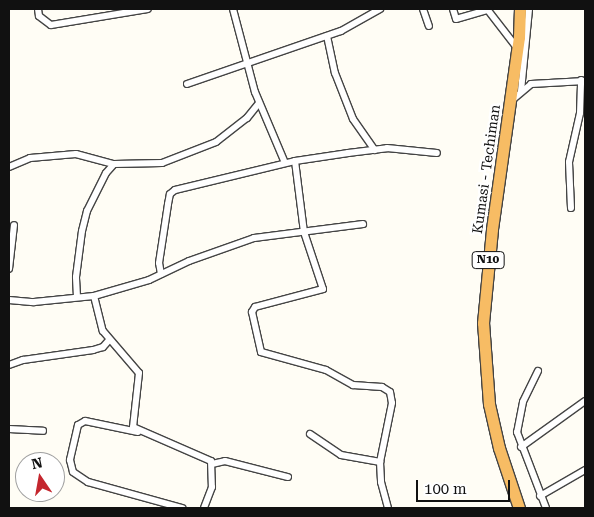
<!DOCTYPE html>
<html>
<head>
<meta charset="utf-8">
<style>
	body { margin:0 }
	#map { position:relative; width:594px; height:517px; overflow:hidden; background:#fffdf5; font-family:"Roboto Serif",serif }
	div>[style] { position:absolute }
	.roads { filter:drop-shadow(1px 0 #444) drop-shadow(-1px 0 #444) drop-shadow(0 1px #444) drop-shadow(0 -1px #444) }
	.minor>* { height:6px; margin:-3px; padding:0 3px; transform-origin:3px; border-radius:3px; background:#fff }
	.trunk>* { height:11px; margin:-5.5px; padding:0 5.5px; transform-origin:5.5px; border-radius:5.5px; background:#f7bc64 }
	span { translate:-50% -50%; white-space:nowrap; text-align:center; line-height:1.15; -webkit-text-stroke:5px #fff; paint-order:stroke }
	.shield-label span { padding:1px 4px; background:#fff; border:1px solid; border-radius:4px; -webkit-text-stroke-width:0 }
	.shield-label { font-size:12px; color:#111; font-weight:700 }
	.street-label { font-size:14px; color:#111 }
	.frame { position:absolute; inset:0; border:10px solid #111; pointer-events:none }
	.north { position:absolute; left:15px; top:452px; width:50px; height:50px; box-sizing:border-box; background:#fff; border:1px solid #a0a0a0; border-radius:50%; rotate:348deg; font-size:14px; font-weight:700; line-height:20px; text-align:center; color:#111 }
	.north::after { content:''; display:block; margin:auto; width:18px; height:22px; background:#c4262e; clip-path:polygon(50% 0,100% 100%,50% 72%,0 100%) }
	.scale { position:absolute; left:416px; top:480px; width:94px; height:22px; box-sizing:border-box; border:2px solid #111; border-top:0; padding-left:6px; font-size:15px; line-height:18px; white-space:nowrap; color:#111; -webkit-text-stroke:4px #fff; paint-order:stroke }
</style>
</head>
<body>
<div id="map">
	<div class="roads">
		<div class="minor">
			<div style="left:38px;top:9px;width:7px;rotate:82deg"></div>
			<div style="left:39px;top:16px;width:15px;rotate:37deg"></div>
			<div style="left:51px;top:25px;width:98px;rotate:-9.4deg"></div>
			<div style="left:233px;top:9px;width:86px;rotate:75.2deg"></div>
			<div style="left:255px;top:92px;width:77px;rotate:67.1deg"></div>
			<div style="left:423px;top:9px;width:18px;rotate:71deg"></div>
			<div style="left:453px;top:9px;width:10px;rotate:73deg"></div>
			<div style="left:456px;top:19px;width:33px;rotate:-16deg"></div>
			<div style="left:487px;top:9px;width:51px;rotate:52.2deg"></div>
			<div style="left:327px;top:36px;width:38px;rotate:78deg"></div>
			<div style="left:335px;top:73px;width:49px;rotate:68.6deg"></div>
			<div style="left:353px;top:119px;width:38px;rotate:55deg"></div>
			<div style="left:187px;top:84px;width:163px;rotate:-19deg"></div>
			<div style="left:341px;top:31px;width:45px;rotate:-29.4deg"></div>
			<div style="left:521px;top:91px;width:82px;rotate:-84.4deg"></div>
			<div style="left:511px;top:101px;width:26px;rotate:-40deg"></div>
			<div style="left:531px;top:84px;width:54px;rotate:-3.2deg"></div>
			<div style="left:295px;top:161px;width:72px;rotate:82.8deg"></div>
			<div style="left:304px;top:232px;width:60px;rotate:71.6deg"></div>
			<div style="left:323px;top:289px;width:70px;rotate:165.2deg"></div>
			<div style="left:255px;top:307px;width:6px;rotate:121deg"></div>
			<div style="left:252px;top:312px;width:41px;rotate:77.3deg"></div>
			<div style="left:261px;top:352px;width:67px;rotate:15.5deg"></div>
			<div style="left:326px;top:370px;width:31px;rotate:29deg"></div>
			<div style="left:353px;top:385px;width:29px;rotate:4deg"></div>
			<div style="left:382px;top:387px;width:9px;rotate:32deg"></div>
			<div style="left:390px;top:392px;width:11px;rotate:80deg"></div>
			<div style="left:392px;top:403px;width:60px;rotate:101.5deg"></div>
			<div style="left:380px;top:462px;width:20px;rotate:87deg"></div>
			<div style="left:381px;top:482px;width:27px;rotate:75deg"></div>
			<div style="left:9px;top:167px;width:23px;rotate:-23deg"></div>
			<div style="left:30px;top:158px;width:46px;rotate:-5deg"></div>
			<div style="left:76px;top:154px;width:39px;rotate:15deg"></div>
			<div style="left:571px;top:208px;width:46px;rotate:-92.5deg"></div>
			<div style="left:569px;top:162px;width:50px;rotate:-77.3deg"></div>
			<div style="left:580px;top:113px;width:33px;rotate:-88deg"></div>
			<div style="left:9px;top:269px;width:44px;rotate:-83.5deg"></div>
			<div style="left:161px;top:274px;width:11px;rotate:-100deg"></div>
			<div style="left:159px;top:263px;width:60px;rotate:-81.3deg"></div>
			<div style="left:168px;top:204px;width:10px;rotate:-79deg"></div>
			<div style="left:170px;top:194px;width:6px;rotate:-39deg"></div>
			<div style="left:175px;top:190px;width:123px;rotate:-13.6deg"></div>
			<div style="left:295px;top:161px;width:54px;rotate:-8.6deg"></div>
			<div style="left:348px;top:153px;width:39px;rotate:-7deg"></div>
			<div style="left:387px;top:148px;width:50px;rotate:5.7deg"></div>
			<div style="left:94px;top:296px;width:36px;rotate:76deg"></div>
			<div style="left:103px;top:331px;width:55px;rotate:49.4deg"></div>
			<div style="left:139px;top:373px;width:54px;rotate:96.3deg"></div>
			<div style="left:133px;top:427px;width:85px;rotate:23.6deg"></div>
			<div style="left:211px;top:461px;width:26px;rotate:88deg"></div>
			<div style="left:212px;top:487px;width:22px;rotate:111deg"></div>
			<div style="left:77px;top:297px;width:20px;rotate:-93deg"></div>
			<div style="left:76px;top:277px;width:46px;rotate:-82.6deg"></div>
			<div style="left:82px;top:231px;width:21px;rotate:-76deg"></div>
			<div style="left:87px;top:211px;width:42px;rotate:-63.4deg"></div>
			<div style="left:106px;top:173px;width:12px;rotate:-48deg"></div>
			<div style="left:114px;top:164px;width:48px;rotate:-1.2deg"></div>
			<div style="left:162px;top:163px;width:58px;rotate:-21.3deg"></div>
			<div style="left:216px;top:142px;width:39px;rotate:-38deg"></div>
			<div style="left:247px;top:118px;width:19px;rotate:-51deg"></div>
			<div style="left:9px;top:300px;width:25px;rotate:5deg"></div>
			<div style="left:34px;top:302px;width:60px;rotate:-5.7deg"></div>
			<div style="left:94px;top:296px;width:57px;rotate:-16.2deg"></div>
			<div style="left:149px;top:280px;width:44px;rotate:-25.4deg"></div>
			<div style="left:189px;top:261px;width:69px;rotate:-19.5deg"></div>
			<div style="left:254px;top:238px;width:110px;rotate:-7.3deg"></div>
			<div style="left:9px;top:365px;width:15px;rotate:-20deg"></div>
			<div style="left:23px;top:360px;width:71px;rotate:-8.1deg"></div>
			<div style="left:93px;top:350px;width:10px;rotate:-17deg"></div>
			<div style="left:103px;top:347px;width:9px;rotate:-49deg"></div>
			<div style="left:538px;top:371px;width:34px;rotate:116deg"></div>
			<div style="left:523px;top:402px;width:31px;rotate:101deg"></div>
			<div style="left:517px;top:432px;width:81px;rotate:69.1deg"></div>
			<div style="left:9px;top:429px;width:34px;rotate:3deg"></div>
			<div style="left:138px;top:432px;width:54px;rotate:-168.3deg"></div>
			<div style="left:85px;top:421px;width:8px;rotate:150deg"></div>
			<div style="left:78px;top:425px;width:36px;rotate:103deg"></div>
			<div style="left:70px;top:460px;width:12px;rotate:76deg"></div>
			<div style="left:73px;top:472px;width:18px;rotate:34deg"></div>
			<div style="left:88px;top:482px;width:98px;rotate:15.5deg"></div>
			<div style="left:310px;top:434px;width:37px;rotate:34deg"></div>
			<div style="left:341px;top:455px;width:40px;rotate:10deg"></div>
			<div style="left:521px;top:447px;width:79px;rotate:-35.7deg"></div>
			<div style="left:212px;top:464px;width:13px;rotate:-13deg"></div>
			<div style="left:225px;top:461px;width:65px;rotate:14.3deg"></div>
			<div style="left:540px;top:496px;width:52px;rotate:-30deg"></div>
		</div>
		<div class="trunk">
			<div style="left:519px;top:508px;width:63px;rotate:-108.4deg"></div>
			<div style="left:499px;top:448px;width:45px;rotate:-102.8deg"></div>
			<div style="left:489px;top:404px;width:81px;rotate:-94.2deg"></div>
			<div style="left:483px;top:323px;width:94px;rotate:-84.5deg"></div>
			<div style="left:492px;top:229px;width:194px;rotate:-82deg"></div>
			<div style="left:519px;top:37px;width:28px;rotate:-88deg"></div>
		</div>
	</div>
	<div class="shield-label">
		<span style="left:488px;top:260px">N10</span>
	</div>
	<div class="street-label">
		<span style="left:486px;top:169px;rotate:-82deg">Kumasi - Techiman</span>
	</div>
	<div class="frame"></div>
	<div class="north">N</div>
	<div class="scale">100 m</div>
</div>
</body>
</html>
